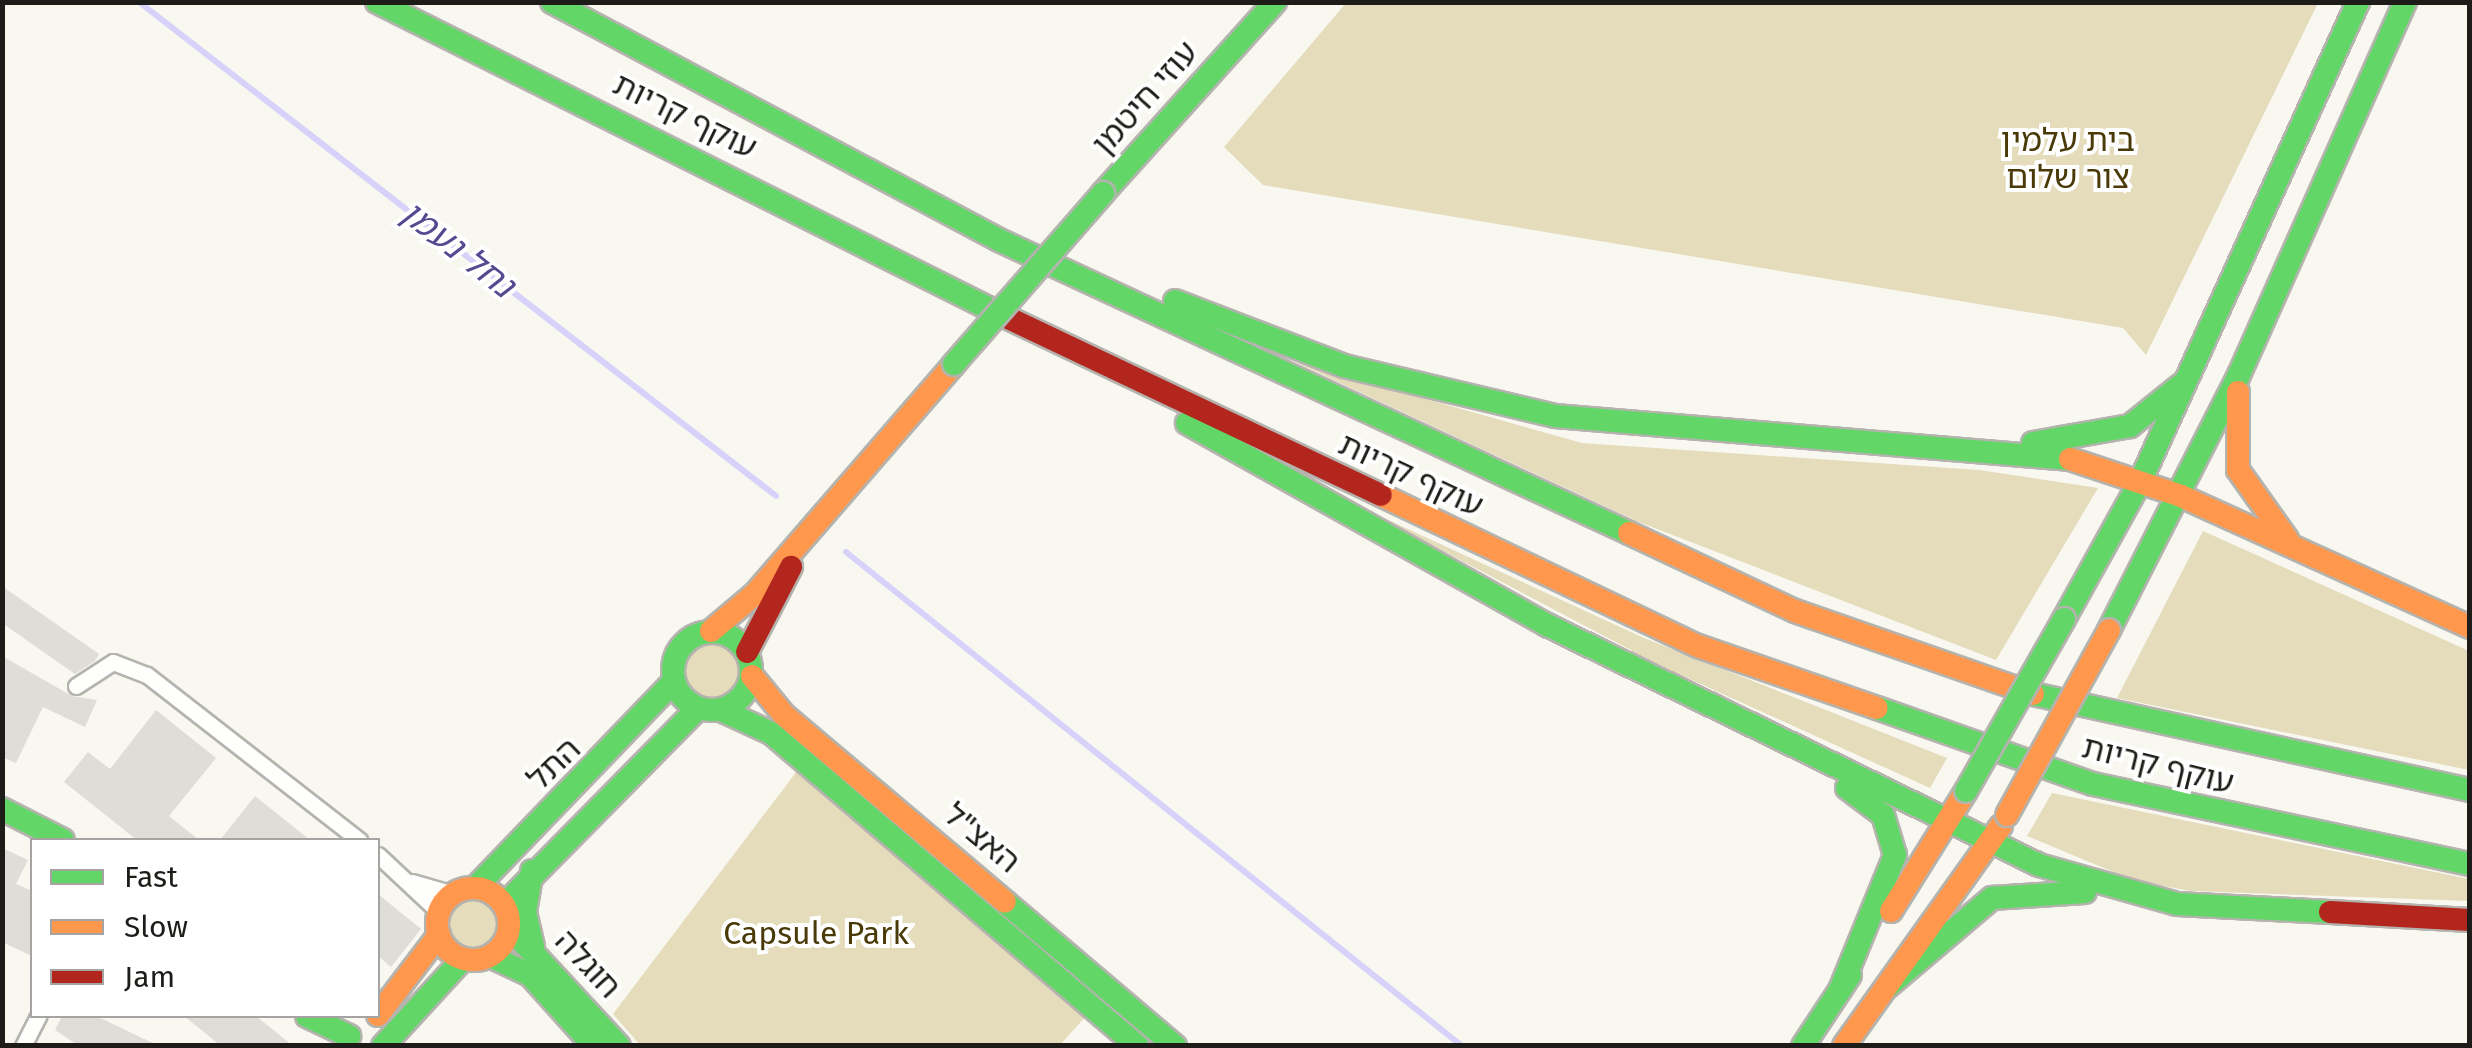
<!DOCTYPE html>
<html>
<head>
<meta charset="utf-8">
<style>
	body { margin:0 }
	#map { position:relative; width:2472px; height:1048px; overflow:hidden; background:#f8f7f0; font-family:"Fira Sans","Noto Sans Hebrew",sans-serif }
	div>[style] { position:absolute }
	.green>* { inset:0; background:#e5dcbc }
	.round { border-radius:50% }
	.stream>* { height:6px; margin:-3px; padding:0 3px; transform-origin:3px; border-radius:3px; background:#d6d2fa }
	.building>* { inset:0; background:#deddd8 }
	.roads { filter:drop-shadow(2px 0 #b4b3ae) drop-shadow(-2px 0 #b4b3ae) drop-shadow(0 2px #b4b3ae) drop-shadow(0 -2px #b4b3ae) }
	.street>* { height:15px; margin:-7.5px; padding:0 7.5px; transform-origin:7.5px; border-radius:7.5px; background:#fefefd }
	.fast>* { height:22px; margin:-11px; padding:0 11px; transform-origin:11px; border-radius:11px; background:#63d668 }
	.fast>.ring { margin:-11px; padding:0; box-sizing:content-box; background:none; border:22px solid #63d668; border-radius:50% }
	.slow>* { height:22px; margin:-11px; padding:0 11px; transform-origin:11px; border-radius:11px; background:#ff974d }
	.slow>.ring { margin:-11px; padding:0; box-sizing:content-box; background:none; border:22px solid #ff974d; border-radius:50% }
	.jam>* { height:22px; margin:-11px; padding:0 11px; transform-origin:11px; border-radius:11px; background:#b3261e }
	.bridges { filter:drop-shadow(2px 0 #b4b3ae) drop-shadow(-2px 0 #b4b3ae) drop-shadow(0 2px #b4b3ae) drop-shadow(0 -2px #b4b3ae) }
	.fast-bridge>* { height:22px; margin:-11px; padding:0 11px; transform-origin:11px; border-radius:11px; background:#63d668 }
	.slow-bridge>* { height:22px; margin:-11px; padding:0 11px; transform-origin:11px; border-radius:11px; background:#ff974d }
	span { translate:-50% -50%; white-space:nowrap; text-align:center; line-height:1.15; -webkit-text-stroke:8px #fff; paint-order:stroke }
	.street-label { font-size:32px; color:#1d1c18 }
	.park-label { font-size:32px; color:#493a07 }
	.water-label { font-size:35px; color:#564990; font-style:italic }
	.frame { position:absolute; inset:0; border:5px solid #1d1c18; pointer-events:none }
	.legend { position:absolute; left:30px; top:838px; width:350px; height:180px; box-sizing:border-box; background:#fff; border:2px solid #a5a4a3; margin:0; padding:12px 18px; list-style:none; font-size:30px; color:#1d1c18 }
	.legend li { display:flex; align-items:center; gap:20px; height:50px }
	.legend b { width:50px; border:2px solid #a5a4a3 }
</style>
</head>
<body>
<div id="map">
	<div class="green">
		<div style="clip-path:polygon(1346px 3px,1346px 2px,2318px 3px,2146px 355px,2123px 328px,1263px 185px,1224px 147px)"></div>
		<div style="clip-path:polygon(1295px 362px,1582px 443px,1979px 470px,2098px 488px,1996px 660px,1639px 522px)"></div>
		<div style="clip-path:polygon(1360px 507px,1644px 638px,1947px 758px,1930px 788px,1661px 666px)"></div>
		<div style="clip-path:polygon(2203px 531px,2469px 651px,2469px 770px,2117px 698px)"></div>
		<div class="round" style="left:684px;top:642px;width:58px;height:58px"></div>
		<div style="clip-path:polygon(797px 771px,1087px 1015px,1060px 1045px,641px 1046px,613px 1014px)"></div>
		<div style="clip-path:polygon(2052px 793px,2469px 879px,2469px 901px,2191px 891px,2135px 881px,2027px 836px)"></div>
		<div class="round" style="left:448px;top:899px;width:50px;height:50px"></div>
	</div>
	<div class="stream">
		<div style="left:139px;top:2px;width:806px;rotate:37.79deg"></div>
		<div style="left:846px;top:552px;width:790px;rotate:38.73deg"></div>
	</div>
	<div class="building">
		<div style="clip-path:polygon(2px 586px,99px 654px,95px 661px,75px 674px,2px 623px)"></div>
		<div style="clip-path:polygon(2px 656px,72px 696px,97px 700px,85px 727px,43px 707px,16px 763px,2px 757px)"></div>
		<div style="clip-path:polygon(156px 710px,216px 758px,169px 816px,199px 840px,137px 840px,64px 782px,88px 752px,110px 769px)"></div>
		<div style="clip-path:polygon(255px 796px,310px 840px,220px 840px)"></div>
		<div style="clip-path:polygon(2px 848px,28px 860px,16px 884px,32px 891px,32px 956px,2px 942px)"></div>
		<div style="clip-path:polygon(378px 894px,421px 929px,391px 967px,378px 956px)"></div>
		<div style="clip-path:polygon(62px 1016px,96px 1016px,159px 1046px,79px 1046px,55px 1030px)"></div>
		<div style="clip-path:polygon(184px 1016px,256px 1016px,293px 1046px,221px 1046px)"></div>
	</div>
	<div class="roads">
		<div class="street">
			<div style="left:76px;top:686px;width:44px;rotate:-33deg"></div>
			<div style="left:113px;top:662px;width:36px;rotate:21deg"></div>
			<div style="left:147px;top:675px;width:269px;rotate:37.9deg"></div>
			<div style="left:378px;top:855px;width:83px;rotate:43.1deg"></div>
			<div style="left:412px;top:882px;width:43px;rotate:16.3deg"></div>
			<div style="left:23px;top:1046px;width:34px;rotate:-63deg"></div>
		</div>
		<div class="fast">
			<div style="left:377px;top:2px;width:701px;rotate:26.6deg"></div>
			<div style="left:552px;top:2px;width:506px;rotate:28.03deg"></div>
			<div style="left:999px;top:240px;width:695px;rotate:24.94deg"></div>
			<div style="left:1103px;top:193px;width:257px;rotate:-48deg"></div>
			<div style="left:1175px;top:301px;width:181px;rotate:21deg"></div>
			<div style="left:1344px;top:366px;width:217px;rotate:13.3deg"></div>
			<div style="left:1555px;top:416px;width:517px;rotate:4.77deg"></div>
			<div style="left:1187px;top:423px;width:413px;rotate:29.3deg"></div>
			<div style="left:1547px;top:625px;width:547px;rotate:26deg"></div>
			<div style="left:2039px;top:865px;width:143px;rotate:15.8deg"></div>
			<div style="left:2177px;top:904px;width:153px;rotate:3deg"></div>
			<div style="left:2033px;top:443px;width:98px;rotate:-9.9deg"></div>
			<div style="left:2130px;top:426px;width:65px;rotate:-38.8deg"></div>
			<div style="left:2064px;top:619px;width:159px;rotate:-61deg"></div>
			<div style="left:2141px;top:480px;width:525px;rotate:-65.58deg"></div>
			<div style="left:2109px;top:630px;width:286px;rotate:-63deg"></div>
			<div style="left:2239px;top:375px;width:408px;rotate:-66deg"></div>
			<div class="ring" style="left:673px;top:632px;width:56px;height:56px"></div>
			<div style="left:2033px;top:694px;width:447px;rotate:12.4deg"></div>
			<div style="left:1877px;top:708px;width:229px;rotate:19.4deg"></div>
			<div style="left:2093px;top:784px;width:385px;rotate:12deg"></div>
			<div style="left:721px;top:710px;width:55px;rotate:24.7deg"></div>
			<div style="left:771px;top:733px;width:482px;rotate:40.5deg"></div>
			<div style="left:2px;top:809px;width:68px;rotate:26.9deg"></div>
			<div style="left:532px;top:871px;width:42px;rotate:99.7deg"></div>
			<div style="left:525px;top:912px;width:36px;rotate:77deg"></div>
			<div style="left:475px;top:888px;width:287px;rotate:-46.1deg"></div>
			<div style="left:1005px;top:902px;width:223px;rotate:40.3deg"></div>
			<div style="left:504px;top:905px;width:276px;rotate:-45.4deg"></div>
			<div style="left:509px;top:927px;width:162px;rotate:47.3deg"></div>
			<div style="left:490px;top:956px;width:44px;rotate:25.4deg"></div>
			<div style="left:530px;top:975px;width:96px;rotate:48deg"></div>
			<div style="left:1887px;top:987px;width:138px;rotate:-40.3deg"></div>
			<div style="left:1992px;top:898px;width:93px;rotate:-3.7deg"></div>
			<div style="left:1840px;top:990px;width:146px;rotate:-67.8deg"></div>
			<div style="left:1895px;top:855px;width:42px;rotate:-106.7deg"></div>
			<div style="left:1883px;top:815px;width:45px;rotate:-143.1deg"></div>
			<div style="left:307px;top:1016px;width:47px;rotate:25.5deg"></div>
			<div style="left:383px;top:1046px;width:118px;rotate:-47.4deg"></div>
			<div style="left:1803px;top:1046px;width:85px;rotate:-56.5deg"></div>
		</div>
		<div class="slow">
			<div style="left:2238px;top:392px;width:78px;rotate:90deg"></div>
			<div style="left:2238px;top:470px;width:85px;rotate:54.6deg"></div>
			<div style="left:2070px;top:459px;width:117px;rotate:18.4deg"></div>
			<div style="left:2181px;top:496px;width:317px;rotate:24.4deg"></div>
			<div style="left:1381px;top:495px;width:351px;rotate:25.5deg"></div>
			<div style="left:1698px;top:646px;width:189px;rotate:19.1deg"></div>
			<div style="left:1629px;top:533px;width:183px;rotate:25.2deg"></div>
			<div style="left:1795px;top:611px;width:252px;rotate:19.2deg"></div>
			<div style="left:711px;top:631px;width:57px;rotate:-40.1deg"></div>
			<div style="left:755px;top:594px;width:304px;rotate:-49.1deg"></div>
			<div style="left:752px;top:676px;width:50px;rotate:50.6deg"></div>
			<div style="left:784px;top:715px;width:289px;rotate:40.2deg"></div>
			<div class="ring" style="left:437px;top:888px;width:50px;height:50px"></div>
			<div style="left:1891px;top:911px;width:142px;rotate:-58deg"></div>
			<div style="left:378px;top:1015px;width:101px;rotate:-52.7deg"></div>
			<div style="left:1844px;top:1046px;width:270px;rotate:-54.5deg"></div>
		</div>
		<div class="jam">
			<div style="left:1004px;top:316px;width:417px;rotate:25.4deg"></div>
			<div style="left:747px;top:652px;width:96px;rotate:-62.6deg"></div>
			<div style="left:2330px;top:912px;width:140px;rotate:3.3deg"></div>
		</div>
	</div>
	<div class="bridges">
		<div class="fast-bridge">
			<div style="left:954px;top:364px;width:227px;rotate:-48.9deg"></div>
			<div style="left:1966px;top:791px;width:198px;rotate:-60.3deg"></div>
		</div>
		<div class="slow-bridge">
			<div style="left:2007px;top:815px;width:211px;rotate:-61.1deg"></div>
		</div>
	</div>
	<div class="street-label">
		<span style="left:1145px;top:98px;rotate:-48deg">עוזי חיטמן</span>
		<span style="left:685px;top:116px;rotate:26deg">עוקף קריות</span>
		<span style="left:1411px;top:475px;rotate:25deg">עוקף קריות</span>
		<span style="left:554px;top:764px;rotate:-44deg">התל</span>
		<span style="left:2158px;top:765px;rotate:14deg">עוקף קריות</span>
		<span style="left:982px;top:838px;rotate:40deg">האצ"ל</span>
		<span style="left:588px;top:964px;rotate:47deg">חוגלה</span>
	</div>
	<div class="park-label">
		<span style="left:2068px;top:159px">בית עלמין<br>צור שלום</span>
		<span style="left:816px;top:933px">Capsule Park</span>
	</div>
	<div class="water-label">
		<span style="left:458px;top:249px;rotate:38deg">נחל נעמן</span>
	</div>
	<div class="frame"></div>
	<ul class="legend">
	<li><b style="height:12px;background:#63d668"></b>Fast</li>
	<li><b style="height:12px;background:#ff974d"></b>Slow</li>
	<li><b style="height:12px;background:#b3261e"></b>Jam</li>
	</ul>
</div>
</body>
</html>
